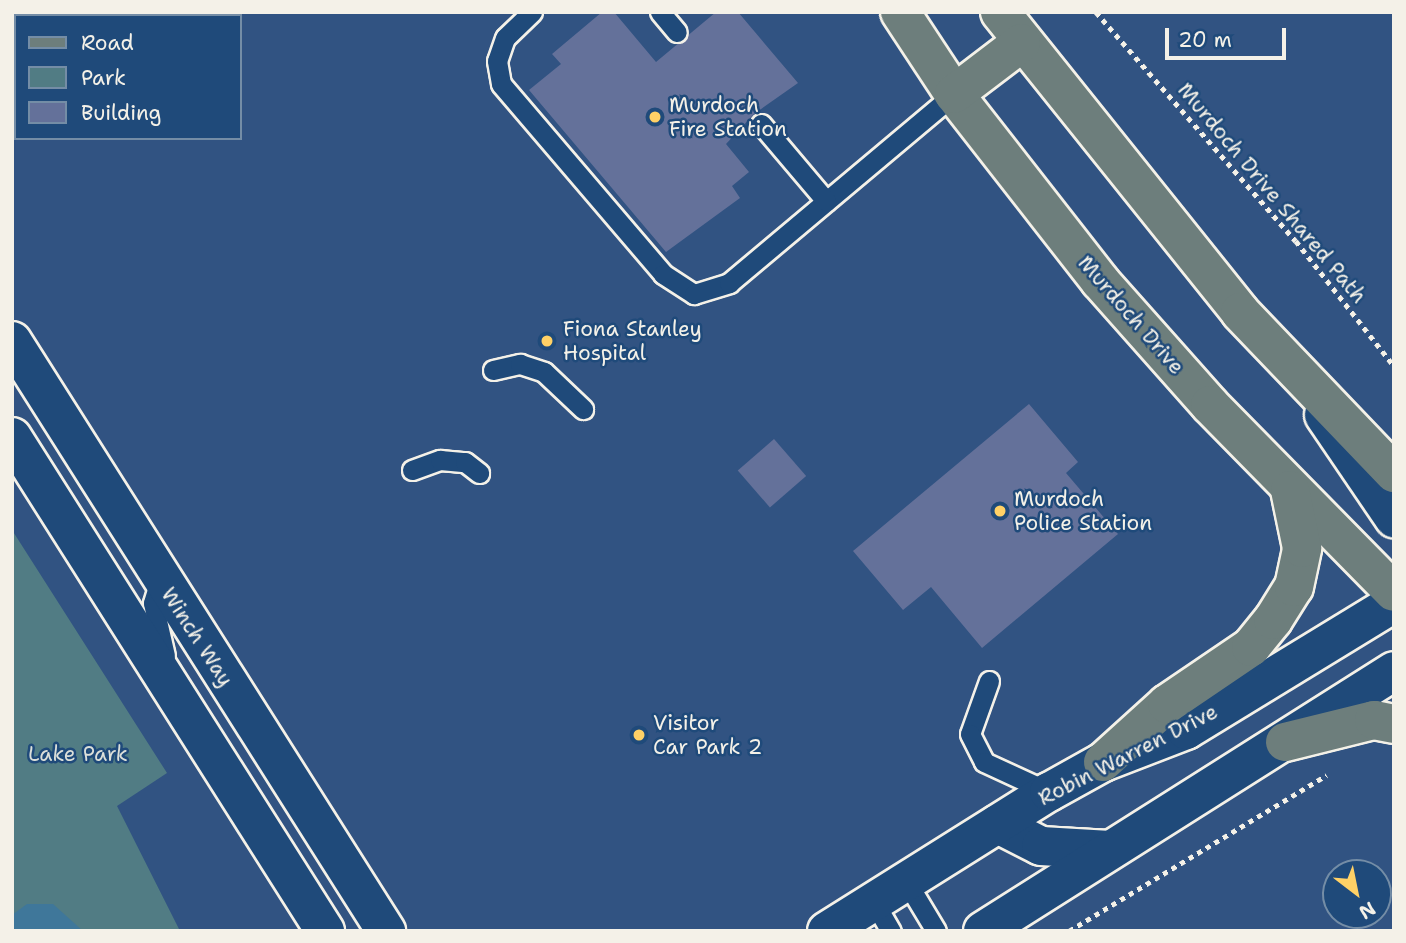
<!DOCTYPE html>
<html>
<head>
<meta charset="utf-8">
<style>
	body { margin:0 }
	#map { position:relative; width:1406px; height:943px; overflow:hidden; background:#315382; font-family:"Shantell Sans",sans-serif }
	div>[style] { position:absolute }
	.green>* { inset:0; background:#517c84 }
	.water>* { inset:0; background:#3f779a }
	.building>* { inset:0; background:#64719a; transform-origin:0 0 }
	.path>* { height:4.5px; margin-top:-2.25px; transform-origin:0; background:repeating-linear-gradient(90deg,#f4f1e8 0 5px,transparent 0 10px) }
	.roads { filter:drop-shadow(2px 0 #f4f1e8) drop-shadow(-2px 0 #f4f1e8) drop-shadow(0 2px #f4f1e8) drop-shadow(0 -2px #f4f1e8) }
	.service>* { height:19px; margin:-9.5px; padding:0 9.5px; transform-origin:9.5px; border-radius:9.5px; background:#1f4a7a }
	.tertiary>* { height:38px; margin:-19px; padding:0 19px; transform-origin:19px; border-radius:19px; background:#1f4a7a }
	.primary>* { height:38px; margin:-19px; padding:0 19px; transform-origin:19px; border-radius:19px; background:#6d7e7c }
	.dots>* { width:19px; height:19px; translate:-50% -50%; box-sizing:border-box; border:4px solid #1f4a7a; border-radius:50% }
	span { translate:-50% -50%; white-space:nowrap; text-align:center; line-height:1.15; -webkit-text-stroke:5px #1f4a7a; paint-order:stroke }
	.poi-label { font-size:21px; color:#f4f1e8 }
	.left { translate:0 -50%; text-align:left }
	.street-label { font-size:21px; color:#f4f1e8 }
	.park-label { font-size:21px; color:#dcdfd9 }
	.frame { position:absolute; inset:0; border:14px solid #f4f1e8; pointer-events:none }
	.legend { position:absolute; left:14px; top:14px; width:228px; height:126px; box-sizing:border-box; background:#1f4a7a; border:2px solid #748da6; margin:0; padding:9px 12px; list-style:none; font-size:21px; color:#f4f1e8 }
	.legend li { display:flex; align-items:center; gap:14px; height:35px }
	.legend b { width:35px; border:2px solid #748da6 }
	.north { position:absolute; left:1322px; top:859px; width:70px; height:70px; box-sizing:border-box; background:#1f4a7a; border:2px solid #748da6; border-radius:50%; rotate:148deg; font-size:19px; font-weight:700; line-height:28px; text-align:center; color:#f4f1e8 }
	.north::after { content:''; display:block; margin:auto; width:24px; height:32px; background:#ffd166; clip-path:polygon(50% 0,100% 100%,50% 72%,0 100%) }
	.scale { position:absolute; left:1165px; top:28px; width:121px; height:32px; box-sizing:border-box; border:4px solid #f4f1e8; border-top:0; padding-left:9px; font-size:21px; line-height:24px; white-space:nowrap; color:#f4f1e8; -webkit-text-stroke:5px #1f4a7a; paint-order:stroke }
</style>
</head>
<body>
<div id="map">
	<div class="green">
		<div style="clip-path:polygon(12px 530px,167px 773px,117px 806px,180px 931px,12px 931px)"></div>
	</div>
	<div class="water">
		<div style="clip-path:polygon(27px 904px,53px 904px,83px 931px,12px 931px,12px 915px)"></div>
	</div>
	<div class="building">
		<div style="clip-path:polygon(602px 12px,614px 12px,656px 62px,716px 12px,738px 12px,798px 83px,754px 114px,726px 144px,749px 172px,732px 186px,740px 198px,666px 252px,529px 90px,561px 64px,552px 54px)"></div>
		<div style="clip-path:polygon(1029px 404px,1078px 462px,1066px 473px,1118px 534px,982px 648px,931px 587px,903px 610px,853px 551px)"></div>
		<div style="left:774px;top:439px;width:49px;height:48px;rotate:49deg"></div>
	</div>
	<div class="path">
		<div style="left:1096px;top:12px;width:304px;rotate:48.9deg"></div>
		<div style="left:1296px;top:241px;width:159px;rotate:51.9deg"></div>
		<div style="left:1069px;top:931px;width:301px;rotate:-31.2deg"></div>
	</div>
	<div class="roads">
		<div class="service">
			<div style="left:532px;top:12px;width:37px;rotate:136deg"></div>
			<div style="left:505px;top:38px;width:24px;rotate:109deg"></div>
			<div style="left:497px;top:61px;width:23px;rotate:80deg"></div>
			<div style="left:501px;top:84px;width:250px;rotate:49.5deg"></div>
			<div style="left:663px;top:274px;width:37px;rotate:33deg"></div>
			<div style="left:694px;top:294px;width:37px;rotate:-17deg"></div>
			<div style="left:729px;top:283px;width:294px;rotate:-40deg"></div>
			<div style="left:660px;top:12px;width:26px;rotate:50deg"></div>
			<div style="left:761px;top:124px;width:101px;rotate:49.8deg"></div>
			<div style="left:493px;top:370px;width:28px;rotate:-13deg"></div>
			<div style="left:520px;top:364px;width:25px;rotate:18deg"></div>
			<div style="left:544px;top:372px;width:54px;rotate:43.5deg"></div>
			<div style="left:412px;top:470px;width:30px;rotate:-20deg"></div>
			<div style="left:440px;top:460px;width:25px;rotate:5deg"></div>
			<div style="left:465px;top:462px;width:18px;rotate:38deg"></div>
			<div style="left:160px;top:580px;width:24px;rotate:107deg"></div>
			<div style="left:153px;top:603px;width:54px;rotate:77.2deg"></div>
			<div style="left:989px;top:681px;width:56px;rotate:109.7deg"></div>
			<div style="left:970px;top:734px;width:31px;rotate:63deg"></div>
			<div style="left:984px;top:762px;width:72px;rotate:24.8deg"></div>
			<div style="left:906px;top:881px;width:58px;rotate:59deg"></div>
			<div style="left:874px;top:902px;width:34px;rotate:60deg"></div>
		</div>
		<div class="tertiary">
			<div style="left:12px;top:341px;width:699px;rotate:57.63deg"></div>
			<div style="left:1324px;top:415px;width:125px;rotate:55.8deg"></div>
			<div style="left:12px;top:437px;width:585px;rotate:57.64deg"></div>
			<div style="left:998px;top:824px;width:48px;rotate:27.1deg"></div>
			<div style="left:1041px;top:846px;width:69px;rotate:3.3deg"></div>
			<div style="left:827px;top:931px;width:262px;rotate:-32.1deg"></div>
			<div style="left:1049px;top:792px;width:62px;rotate:-29.1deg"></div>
			<div style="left:1103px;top:762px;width:89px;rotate:-21.1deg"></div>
			<div style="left:1186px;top:730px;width:244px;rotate:-31.4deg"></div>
			<div style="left:983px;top:931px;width:486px;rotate:-32.3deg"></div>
		</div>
		<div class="primary">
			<div style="left:900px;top:12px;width:98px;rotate:56.6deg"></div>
			<div style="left:954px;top:94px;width:237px;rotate:52deg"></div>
			<div style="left:1100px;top:281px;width:166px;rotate:48.4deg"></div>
			<div style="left:1210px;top:405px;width:262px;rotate:45.5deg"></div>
			<div style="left:1000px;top:12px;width:384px;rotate:51.3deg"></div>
			<div style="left:1240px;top:312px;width:223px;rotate:46.3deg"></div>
			<div style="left:954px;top:94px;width:84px;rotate:-37.3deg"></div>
			<div style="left:1285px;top:742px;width:92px;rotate:-13.9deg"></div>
			<div style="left:1374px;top:720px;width:20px;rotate:11deg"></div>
			<div style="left:1103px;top:762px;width:86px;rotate:-42.2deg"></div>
			<div style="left:1167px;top:704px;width:102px;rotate:-34.2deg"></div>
			<div style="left:1251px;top:647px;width:35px;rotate:-51deg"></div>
			<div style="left:1273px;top:620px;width:39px;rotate:-58deg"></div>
			<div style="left:1294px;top:587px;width:40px;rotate:-78deg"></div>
			<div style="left:1302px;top:548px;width:59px;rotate:-101.7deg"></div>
		</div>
	</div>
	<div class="dots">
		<div style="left:655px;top:117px;background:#ffd166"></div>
		<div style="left:547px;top:341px;background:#ffd166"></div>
		<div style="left:1000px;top:511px;background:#ffd166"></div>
		<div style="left:639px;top:735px;background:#ffd166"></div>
	</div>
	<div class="poi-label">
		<span class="left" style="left:669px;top:117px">Murdoch<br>Fire Station</span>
		<span class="left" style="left:563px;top:341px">Fiona Stanley<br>Hospital</span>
		<span class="left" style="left:1014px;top:511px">Murdoch<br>Police Station</span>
		<span class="left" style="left:653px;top:735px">Visitor<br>Car Park 2</span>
	</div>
	<div class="street-label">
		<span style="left:1272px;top:193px;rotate:50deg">Murdoch Drive Shared Path</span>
		<span style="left:1131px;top:315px;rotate:49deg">Murdoch Drive</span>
		<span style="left:197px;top:637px;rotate:57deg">Winch Way</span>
		<span style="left:1128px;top:755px;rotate:-27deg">Robin Warren Drive</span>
	</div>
	<div class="park-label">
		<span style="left:78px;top:754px">Lake Park</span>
	</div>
	<div class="frame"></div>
	<ul class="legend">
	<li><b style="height:9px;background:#6d7e7c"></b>Road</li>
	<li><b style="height:19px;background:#517c84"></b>Park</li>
	<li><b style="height:19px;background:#64719a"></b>Building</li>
	</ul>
	<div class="north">N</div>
	<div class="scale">20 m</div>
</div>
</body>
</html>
